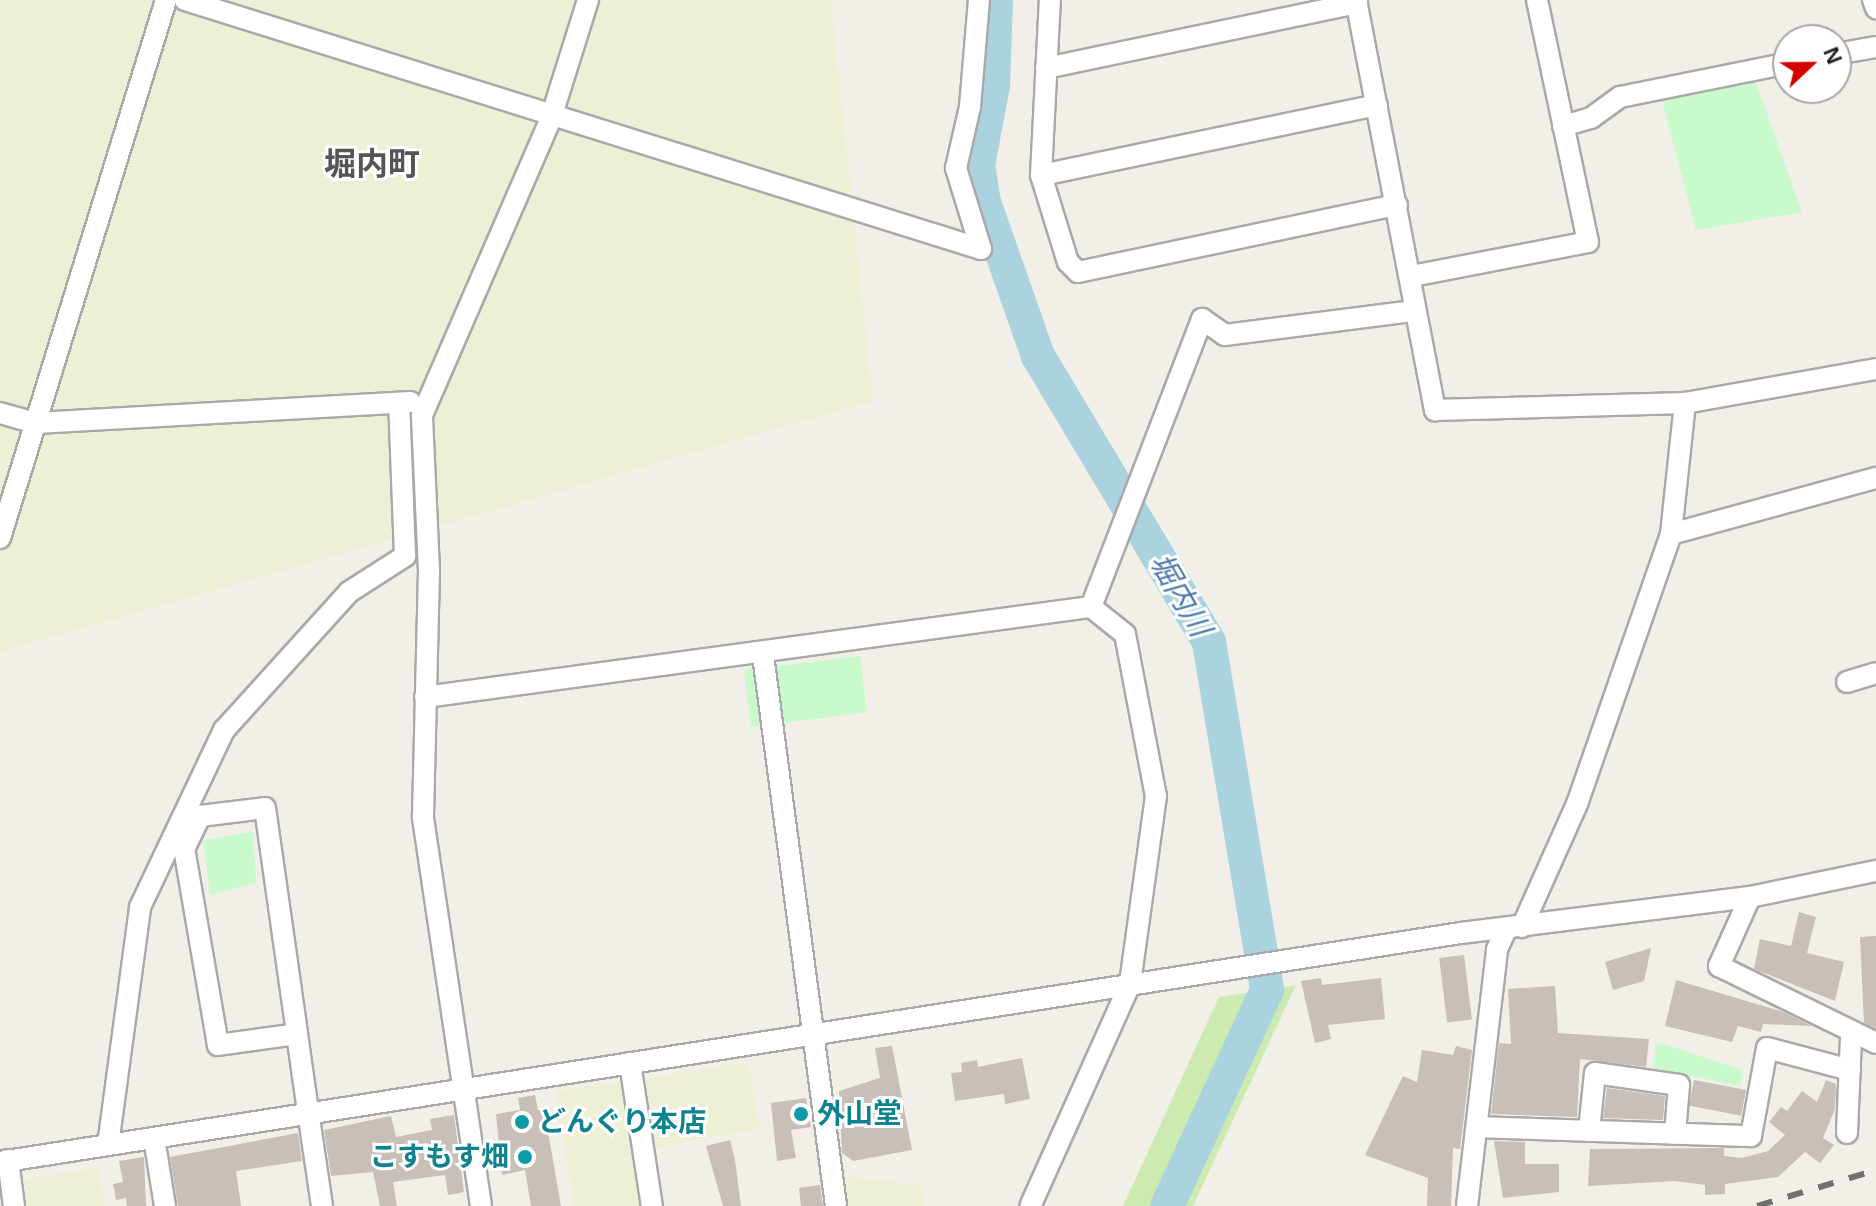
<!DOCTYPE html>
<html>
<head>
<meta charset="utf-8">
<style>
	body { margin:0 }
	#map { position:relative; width:1876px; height:1206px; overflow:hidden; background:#f2efe9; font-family:Arial,"Noto Sans JP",sans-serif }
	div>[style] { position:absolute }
	.farmland>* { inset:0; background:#eef0d5; transform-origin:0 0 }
	.grass>* { inset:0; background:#cdebb0 }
	.park>* { inset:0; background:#c8facc; transform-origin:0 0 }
	.river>* { height:34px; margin:-17px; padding:0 17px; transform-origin:17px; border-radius:17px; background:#aad3df }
	.building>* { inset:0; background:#c7bfb8; transform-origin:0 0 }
	.roads { filter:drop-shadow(2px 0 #a9a9a9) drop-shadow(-2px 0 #a9a9a9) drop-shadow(0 2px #a9a9a9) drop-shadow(0 -2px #a9a9a9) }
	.minor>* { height:20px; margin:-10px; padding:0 10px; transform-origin:10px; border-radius:10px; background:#fff }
	.rail>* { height:6px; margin-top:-3px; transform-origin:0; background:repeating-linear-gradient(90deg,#707070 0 16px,transparent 0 32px) }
	.dots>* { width:22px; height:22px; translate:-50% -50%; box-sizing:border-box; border:4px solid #fff; border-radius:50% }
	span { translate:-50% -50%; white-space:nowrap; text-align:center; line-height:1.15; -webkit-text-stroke:6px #fff; paint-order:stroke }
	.culture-label { font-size:28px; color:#0d838f; font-weight:700 }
	.left { translate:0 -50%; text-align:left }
	.right { translate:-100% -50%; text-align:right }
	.water-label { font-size:30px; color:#4a7aab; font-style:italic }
	.quarter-label { font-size:32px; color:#555; font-weight:700 }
	.north { position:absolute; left:1772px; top:24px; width:80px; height:80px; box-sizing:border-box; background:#fff; border:2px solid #a7a7a7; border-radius:50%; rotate:68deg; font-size:22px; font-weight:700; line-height:32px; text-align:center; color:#222 }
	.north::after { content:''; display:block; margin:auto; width:28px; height:36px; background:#d40000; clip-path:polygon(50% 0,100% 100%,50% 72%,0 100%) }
</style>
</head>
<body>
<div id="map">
	<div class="farmland">
		<div style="clip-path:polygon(0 0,831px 0,873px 401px,0 652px)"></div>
		<div style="left:748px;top:1061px;width:69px;height:110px;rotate:80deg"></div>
		<div style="left:628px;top:1080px;width:127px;height:73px;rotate:81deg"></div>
		<div style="clip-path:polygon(99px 1168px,104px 1206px,28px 1206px,24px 1179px)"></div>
		<div style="clip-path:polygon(840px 1176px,921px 1185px,924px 1206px,845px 1206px)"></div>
	</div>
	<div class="grass">
		<div style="clip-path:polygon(1296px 985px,1193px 1206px,1123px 1206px,1219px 997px)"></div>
	</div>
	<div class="park">
		<div style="clip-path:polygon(1751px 69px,1802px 212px,1696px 230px,1659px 89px)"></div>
		<div style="left:860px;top:656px;width:57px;height:117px;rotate:83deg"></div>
		<div style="clip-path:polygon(253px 832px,256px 883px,210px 895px,203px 840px)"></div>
		<div style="clip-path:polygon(1657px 1042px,1743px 1070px,1740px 1086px,1653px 1068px)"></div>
	</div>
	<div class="river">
		<div style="left:996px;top:0;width:85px;rotate:92deg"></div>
		<div style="left:993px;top:85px;width:81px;rotate:100.6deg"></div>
		<div style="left:978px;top:165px;width:37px;rotate:81deg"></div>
		<div style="left:984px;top:202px;width:163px;rotate:70.7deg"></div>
		<div style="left:1038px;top:356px;width:333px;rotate:59.1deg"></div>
		<div style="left:1209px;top:642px;width:353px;rotate:80.5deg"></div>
		<div style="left:1267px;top:990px;width:238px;rotate:114.8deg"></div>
	</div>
	<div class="building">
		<div style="clip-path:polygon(1799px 912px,1816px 917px,1807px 953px,1844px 962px,1835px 1001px,1754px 969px,1760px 939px,1791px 946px)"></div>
		<div style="clip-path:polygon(1876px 936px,1876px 1028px,1875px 1028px,1864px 1023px,1860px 937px)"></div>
		<div style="clip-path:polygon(1651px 948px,1644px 981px,1613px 990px,1605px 962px)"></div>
		<div style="left:1464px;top:955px;width:65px;height:25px;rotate:83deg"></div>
		<div style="clip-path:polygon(1321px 978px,1322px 985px,1381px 978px,1385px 1019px,1328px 1025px,1331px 1039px,1315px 1043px,1301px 981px)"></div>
		<div style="clip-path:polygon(1676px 980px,1783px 1012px,1812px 1026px,1763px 1024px,1761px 1032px,1738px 1026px,1732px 1042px,1665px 1026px)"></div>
		<div style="clip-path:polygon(1555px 986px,1558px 1033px,1649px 1039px,1646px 1067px,1580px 1059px,1577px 1117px,1491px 1114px,1499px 1043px,1511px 1044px,1508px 989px)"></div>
		<div style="clip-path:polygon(892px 1046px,912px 1150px,853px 1161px,842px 1153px,839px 1091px,880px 1078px,875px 1048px)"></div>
		<div style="clip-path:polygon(1456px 1046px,1472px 1050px,1460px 1149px,1453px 1148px,1451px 1206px,1427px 1206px,1428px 1178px,1365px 1155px,1403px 1076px,1417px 1082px,1422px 1050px,1453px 1055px)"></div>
		<div style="clip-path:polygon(1022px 1058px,1030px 1099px,1005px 1104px,1004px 1094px,955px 1101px,951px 1073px,962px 1072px,961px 1063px,977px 1060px,978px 1067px)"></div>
		<div style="left:1694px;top:1080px;width:53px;height:26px;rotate:11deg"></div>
		<div style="clip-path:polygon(1826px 1080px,1836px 1084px,1835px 1109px,1823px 1138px,1834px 1145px,1820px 1163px,1805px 1152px,1778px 1177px,1725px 1184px,1725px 1194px,1705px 1195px,1705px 1185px,1675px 1181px,1588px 1186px,1590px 1149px,1724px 1148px,1724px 1156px,1742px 1158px,1768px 1151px,1785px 1135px,1769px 1122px,1781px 1107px,1787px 1111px,1802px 1091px,1817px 1102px)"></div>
		<div style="clip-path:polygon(1607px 1088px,1665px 1096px,1663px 1120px,1603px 1118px)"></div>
		<div style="clip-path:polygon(535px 1095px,538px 1110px,544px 1109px,561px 1206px,531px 1206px,525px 1170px,502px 1175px,496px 1114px,520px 1110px,518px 1098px)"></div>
		<div style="clip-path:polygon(806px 1098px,811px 1127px,791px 1130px,796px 1158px,777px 1161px,771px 1103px)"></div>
		<div style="clip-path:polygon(454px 1115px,464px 1192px,448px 1195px,445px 1175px,393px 1182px,397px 1206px,380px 1206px,373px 1172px,331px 1176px,324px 1130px,391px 1116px,396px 1137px,432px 1130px,430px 1119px)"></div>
		<div style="clip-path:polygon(298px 1133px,302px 1161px,236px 1171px,241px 1206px,178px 1206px,170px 1157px)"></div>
		<div style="clip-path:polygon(730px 1140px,735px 1160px,741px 1206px,723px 1206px,706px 1146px)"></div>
		<div style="clip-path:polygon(1494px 1141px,1525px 1142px,1525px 1164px,1559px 1164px,1559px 1192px,1503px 1198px)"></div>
		<div style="clip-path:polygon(144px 1157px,146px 1206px,127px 1206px,126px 1198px,116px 1200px,113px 1184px,123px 1182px,119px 1161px)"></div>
		<div style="clip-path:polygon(820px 1185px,823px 1206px,801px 1206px,799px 1188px)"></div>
	</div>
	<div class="roads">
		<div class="minor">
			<div style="left:185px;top:0;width:834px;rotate:17.37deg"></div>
			<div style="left:981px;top:249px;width:85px;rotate:-107.2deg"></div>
			<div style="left:956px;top:168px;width:63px;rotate:-77.1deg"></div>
			<div style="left:970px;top:107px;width:107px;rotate:-85.2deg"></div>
			<div style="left:1356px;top:0;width:418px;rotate:79.1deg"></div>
			<div style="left:1435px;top:410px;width:250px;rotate:-1.6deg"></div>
			<div style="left:1685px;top:403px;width:194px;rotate:-10.1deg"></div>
			<div style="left:1873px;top:0;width:9px;rotate:69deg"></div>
			<div style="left:1836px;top:54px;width:41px;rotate:-9.9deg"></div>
			<div style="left:1046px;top:68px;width:318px;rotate:-11.8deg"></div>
			<div style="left:1377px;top:105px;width:343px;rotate:168.2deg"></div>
			<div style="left:1041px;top:175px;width:91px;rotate:72.8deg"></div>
			<div style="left:1068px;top:262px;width:14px;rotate:45deg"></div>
			<div style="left:1078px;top:272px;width:326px;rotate:-11.9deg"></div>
			<div style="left:1563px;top:126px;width:29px;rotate:-16deg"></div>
			<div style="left:1591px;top:118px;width:36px;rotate:-36deg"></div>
			<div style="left:1620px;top:97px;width:171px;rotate:-11.4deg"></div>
			<div style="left:1041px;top:175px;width:175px;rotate:-87.1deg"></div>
			<div style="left:1412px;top:276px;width:179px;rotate:-10.9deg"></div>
			<div style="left:1588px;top:242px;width:247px;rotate:-101.9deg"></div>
			<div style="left:0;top:413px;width:37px;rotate:16deg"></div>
			<div style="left:36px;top:423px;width:375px;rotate:-3.2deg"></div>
			<div style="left:1671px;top:534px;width:213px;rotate:-15.3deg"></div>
			<div style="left:0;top:538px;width:563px;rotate:-72.85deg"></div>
			<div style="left:1091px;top:607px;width:309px;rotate:-68.9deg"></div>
			<div style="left:1202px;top:319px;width:28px;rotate:35deg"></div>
			<div style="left:1225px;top:335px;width:190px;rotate:-7.3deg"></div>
			<div style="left:763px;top:655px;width:556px;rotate:82.45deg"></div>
			<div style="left:1847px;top:682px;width:30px;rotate:-17deg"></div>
			<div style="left:425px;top:697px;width:672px;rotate:-7.7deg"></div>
			<div style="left:1091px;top:607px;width:43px;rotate:38.5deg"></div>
			<div style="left:1125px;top:634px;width:165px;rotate:79.2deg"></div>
			<div style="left:1156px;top:796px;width:190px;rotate:97.9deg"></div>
			<div style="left:1130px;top:984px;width:243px;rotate:114.2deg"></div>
			<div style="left:1750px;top:897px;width:76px;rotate:114.2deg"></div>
			<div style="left:1719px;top:966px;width:175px;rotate:26.1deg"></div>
			<div style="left:1522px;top:927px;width:135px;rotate:-65.9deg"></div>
			<div style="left:1577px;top:804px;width:286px;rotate:-70.8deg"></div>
			<div style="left:1671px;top:534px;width:132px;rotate:-83.9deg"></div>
			<div style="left:297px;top:1034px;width:80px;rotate:172.1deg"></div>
			<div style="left:218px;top:1045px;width:199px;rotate:-99.8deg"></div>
			<div style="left:184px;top:849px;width:37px;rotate:-64deg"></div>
			<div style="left:200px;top:816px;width:65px;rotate:-7deg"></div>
			<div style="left:265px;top:808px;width:228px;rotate:81.9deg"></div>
			<div style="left:297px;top:1034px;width:78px;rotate:81.9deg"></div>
			<div style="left:308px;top:1111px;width:96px;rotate:81.6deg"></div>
			<div style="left:630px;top:1063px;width:145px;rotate:81.3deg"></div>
			<div style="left:1477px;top:1127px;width:274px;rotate:1.9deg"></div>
			<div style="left:1751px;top:1136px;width:89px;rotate:-79.7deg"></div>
			<div style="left:1767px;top:1048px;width:86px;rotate:14.8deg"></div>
			<div style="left:1589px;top:1131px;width:58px;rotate:-84.1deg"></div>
			<div style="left:1595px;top:1073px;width:85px;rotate:8.1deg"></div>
			<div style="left:1679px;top:1085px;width:49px;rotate:94.7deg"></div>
			<div style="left:1847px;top:1133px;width:96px;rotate:-87.6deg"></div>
			<div style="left:154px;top:1138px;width:69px;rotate:80.8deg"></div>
			<div style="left:108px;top:1145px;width:240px;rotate:-82.3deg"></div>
			<div style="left:140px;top:907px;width:196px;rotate:-64.6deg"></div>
			<div style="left:224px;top:730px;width:186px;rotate:-47.8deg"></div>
			<div style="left:349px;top:592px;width:67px;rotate:-32.7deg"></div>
			<div style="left:405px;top:556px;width:153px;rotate:-92.2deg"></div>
			<div style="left:8px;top:1160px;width:46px;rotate:82.6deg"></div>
			<div style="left:0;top:1162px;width:1479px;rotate:-8.91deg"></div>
			<div style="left:1461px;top:933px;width:291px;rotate:-7.1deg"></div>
			<div style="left:1750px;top:897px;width:129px;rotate:-11.7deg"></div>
			<div style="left:481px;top:1206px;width:394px;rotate:-98.5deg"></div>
			<div style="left:423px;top:816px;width:245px;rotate:-88.6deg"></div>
			<div style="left:429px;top:571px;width:156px;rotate:-92.6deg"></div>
			<div style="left:422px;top:415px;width:324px;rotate:-66.5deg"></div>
			<div style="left:551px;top:118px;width:124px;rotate:-72.6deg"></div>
			<div style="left:1467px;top:1206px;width:259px;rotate:-83.3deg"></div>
			<div style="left:1497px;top:949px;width:23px;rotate:-65deg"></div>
		</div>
	</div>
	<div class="rail">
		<div style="left:1757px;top:1206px;width:124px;rotate:-16.8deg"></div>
	</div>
	<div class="dots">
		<div style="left:801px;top:1114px;background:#0f9aa8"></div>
		<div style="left:522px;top:1122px;background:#0f9aa8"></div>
		<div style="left:525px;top:1157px;background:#0f9aa8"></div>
	</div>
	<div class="culture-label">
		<span class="left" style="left:817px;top:1114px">外山堂</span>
		<span class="left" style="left:538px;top:1122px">どんぐり本店</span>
		<span class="right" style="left:509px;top:1157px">こすもす畑</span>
	</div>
	<div class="water-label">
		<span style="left:1180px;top:595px;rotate:60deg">堀内川</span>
	</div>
	<div class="quarter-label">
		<span style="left:372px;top:164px">堀内町</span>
	</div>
	<div class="north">N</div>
</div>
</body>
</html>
